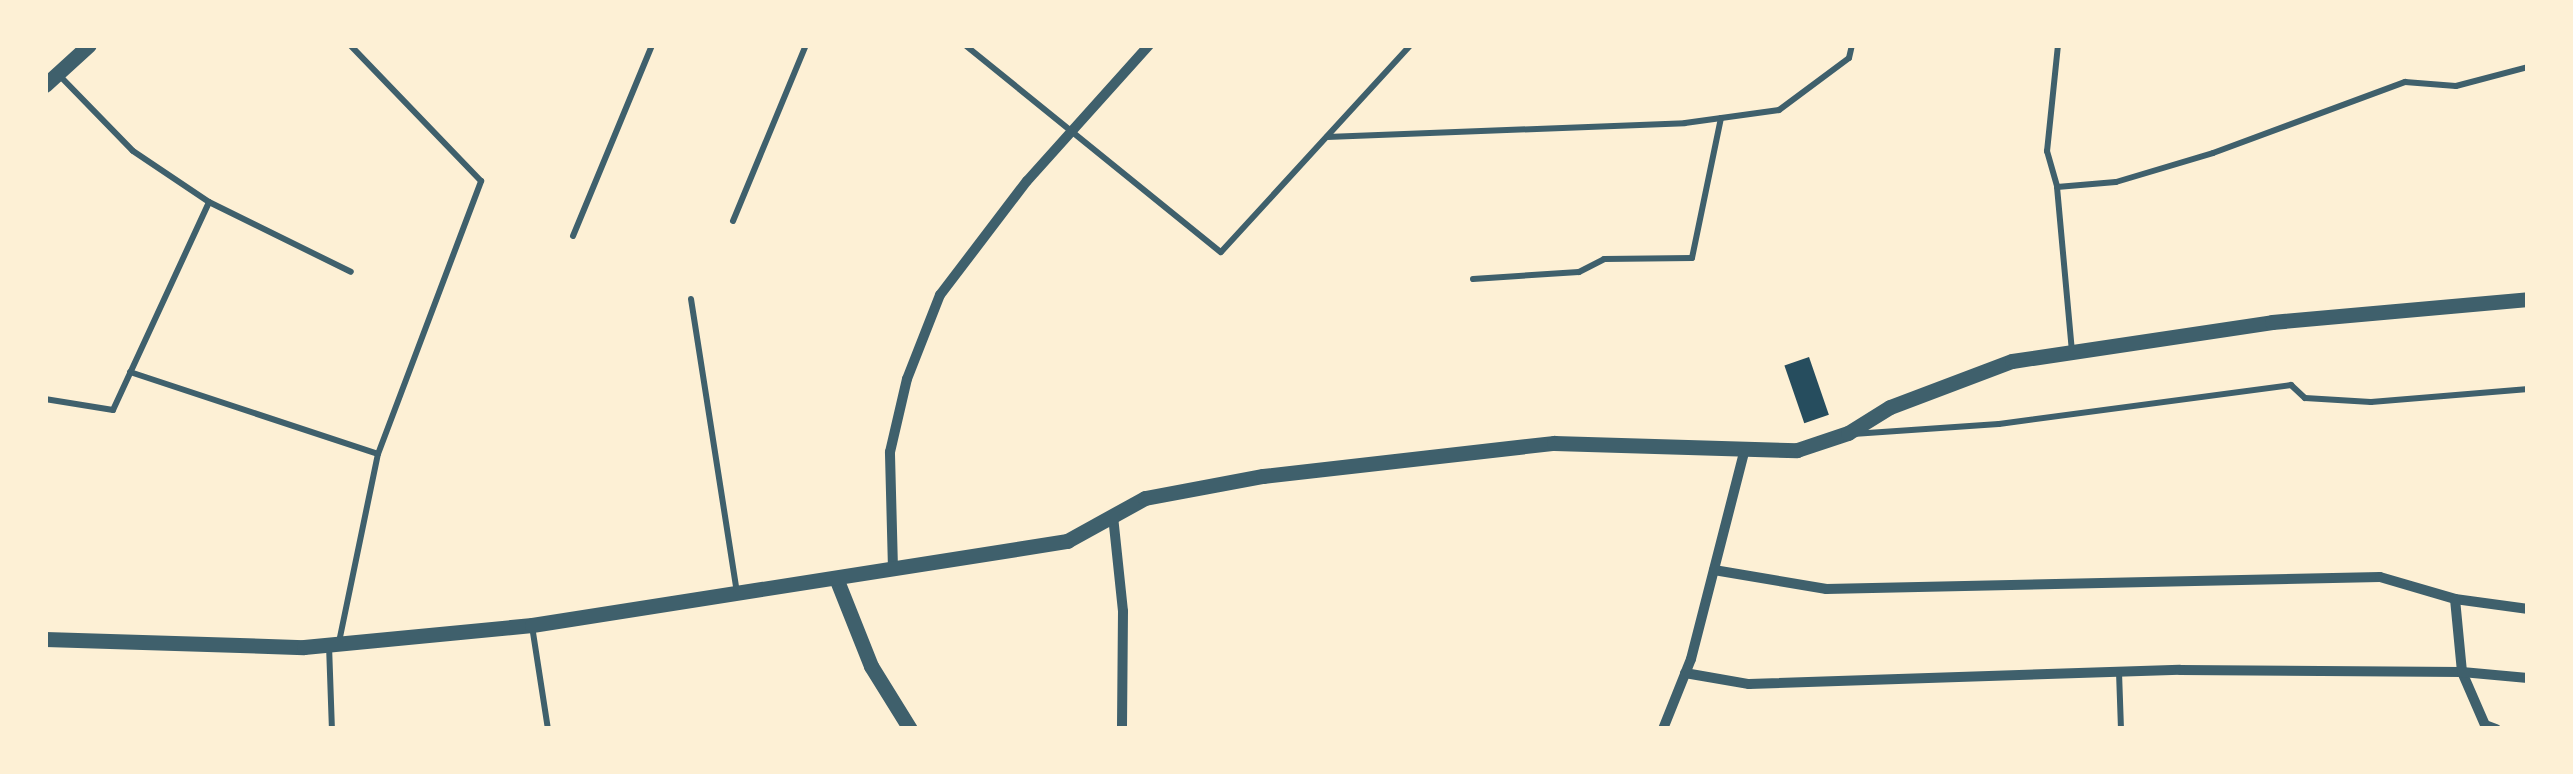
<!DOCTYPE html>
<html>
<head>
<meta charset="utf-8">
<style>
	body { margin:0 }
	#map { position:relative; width:2573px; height:774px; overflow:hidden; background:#fdf0d5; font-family:Mulish,sans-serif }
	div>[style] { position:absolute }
	.building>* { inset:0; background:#264d5e; transform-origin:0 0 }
	.service>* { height:6px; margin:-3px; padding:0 3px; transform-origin:3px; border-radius:3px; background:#3f606c }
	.minor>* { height:10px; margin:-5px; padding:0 5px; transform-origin:5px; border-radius:5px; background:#3f606c }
	.tertiary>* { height:15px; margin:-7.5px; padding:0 7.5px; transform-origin:7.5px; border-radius:7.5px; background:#3f606c }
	span { translate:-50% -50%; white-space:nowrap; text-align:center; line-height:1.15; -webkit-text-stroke:10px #fdf0d5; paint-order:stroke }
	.frame { position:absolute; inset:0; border:48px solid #fdf0d5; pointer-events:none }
</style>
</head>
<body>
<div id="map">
	<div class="building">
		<div style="left:1809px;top:357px;width:61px;height:26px;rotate:71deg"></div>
	</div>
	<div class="service">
		<div style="left:965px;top:45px;width:329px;rotate:39deg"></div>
		<div style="left:1221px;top:252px;width:281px;rotate:-47.5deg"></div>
		<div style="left:2058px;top:45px;width:107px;rotate:95.9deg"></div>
		<div style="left:2047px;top:151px;width:37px;rotate:74deg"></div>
		<div style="left:2057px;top:187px;width:165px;rotate:84.8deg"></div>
		<div style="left:58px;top:74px;width:107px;rotate:45.8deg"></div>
		<div style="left:133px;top:151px;width:92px;rotate:33.9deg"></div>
		<div style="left:209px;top:202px;width:158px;rotate:26.2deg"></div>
		<div style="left:1327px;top:137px;width:358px;rotate:-2.2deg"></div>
		<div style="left:1685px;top:123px;width:95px;rotate:-7.9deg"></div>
		<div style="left:1779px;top:110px;width:87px;rotate:-36.6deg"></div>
		<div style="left:1849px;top:58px;width:13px;rotate:-77deg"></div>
		<div style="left:2057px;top:187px;width:59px;rotate:-4.8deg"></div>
		<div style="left:2116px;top:182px;width:101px;rotate:-16.6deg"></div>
		<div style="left:2213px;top:153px;width:205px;rotate:-20.3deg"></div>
		<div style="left:2405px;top:82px;width:51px;rotate:4.5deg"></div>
		<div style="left:2456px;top:86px;width:74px;rotate:-14.8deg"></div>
		<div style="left:733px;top:221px;width:191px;rotate:-67.5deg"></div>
		<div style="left:573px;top:236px;width:207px;rotate:-67.5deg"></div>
		<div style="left:1473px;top:279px;width:106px;rotate:-3.8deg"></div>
		<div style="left:1579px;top:272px;width:28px;rotate:-27deg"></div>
		<div style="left:1604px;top:259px;width:88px;rotate:-0.7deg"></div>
		<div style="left:1692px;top:258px;width:143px;rotate:-78.3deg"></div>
		<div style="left:691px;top:299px;width:297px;rotate:81.1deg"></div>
		<div style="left:130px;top:372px;width:261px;rotate:18.3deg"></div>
		<div style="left:45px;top:399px;width:69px;rotate:9.2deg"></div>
		<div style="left:113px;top:410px;width:229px;rotate:-65.2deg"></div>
		<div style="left:1853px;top:434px;width:146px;rotate:-3.9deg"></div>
		<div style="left:1999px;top:424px;width:295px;rotate:-7.6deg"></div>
		<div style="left:2291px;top:385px;width:19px;rotate:43deg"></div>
		<div style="left:2305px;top:398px;width:66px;rotate:3.5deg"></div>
		<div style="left:2371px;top:402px;width:158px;rotate:-4.7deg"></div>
		<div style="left:532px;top:626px;width:104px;rotate:81.2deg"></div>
		<div style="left:339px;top:642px;width:192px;rotate:-78.3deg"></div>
		<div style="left:378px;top:454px;width:292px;rotate:-69.3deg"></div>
		<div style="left:481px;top:181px;width:189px;rotate:-133.9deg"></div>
		<div style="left:329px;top:645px;width:84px;rotate:88deg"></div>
		<div style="left:2119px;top:672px;width:57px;rotate:88deg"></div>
	</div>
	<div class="minor">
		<div style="left:1113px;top:516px;width:96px;rotate:84deg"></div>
		<div style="left:1123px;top:611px;width:118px;rotate:90.5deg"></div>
		<div style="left:893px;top:569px;width:117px;rotate:-91.5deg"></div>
		<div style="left:890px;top:452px;width:75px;rotate:-76.9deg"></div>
		<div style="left:907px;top:379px;width:90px;rotate:-68.6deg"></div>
		<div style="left:940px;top:295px;width:143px;rotate:-52.7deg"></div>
		<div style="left:1027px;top:181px;width:183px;rotate:-48.1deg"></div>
		<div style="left:1714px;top:570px;width:114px;rotate:9.6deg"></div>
		<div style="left:1826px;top:589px;width:554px;rotate:-1.24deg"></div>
		<div style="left:2380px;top:577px;width:78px;rotate:16.3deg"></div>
		<div style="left:2455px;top:599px;width:74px;rotate:7.8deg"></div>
		<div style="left:2455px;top:599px;width:73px;rotate:84.5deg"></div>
		<div style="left:2462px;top:672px;width:58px;rotate:66.5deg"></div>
		<div style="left:2485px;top:725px;width:12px;rotate:20deg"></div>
		<div style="left:1685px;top:673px;width:65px;rotate:9.8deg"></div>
		<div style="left:1749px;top:684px;width:431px;rotate:-1.9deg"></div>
		<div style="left:2180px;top:670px;width:282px;rotate:0.4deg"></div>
		<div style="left:2462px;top:672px;width:66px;rotate:5.2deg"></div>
		<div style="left:1663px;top:729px;width:75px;rotate:-68.2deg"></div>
		<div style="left:1691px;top:659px;width:217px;rotate:-75.6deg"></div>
	</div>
	<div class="tertiary">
		<div style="left:45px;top:85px;width:59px;rotate:-42.3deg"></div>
		<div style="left:836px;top:578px;width:95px;rotate:68.3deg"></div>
		<div style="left:871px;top:666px;width:74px;rotate:58.2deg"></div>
		<div style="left:45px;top:639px;width:259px;rotate:1.8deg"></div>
		<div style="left:304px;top:647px;width:229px;rotate:-5.5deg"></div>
		<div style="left:532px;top:625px;width:542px;rotate:-8.92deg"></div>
		<div style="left:1067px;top:541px;width:89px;rotate:-28.9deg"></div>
		<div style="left:1145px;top:498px;width:120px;rotate:-10.6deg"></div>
		<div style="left:1263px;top:476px;width:293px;rotate:-6.5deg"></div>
		<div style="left:1554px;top:443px;width:243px;rotate:1.7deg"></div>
		<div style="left:1797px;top:450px;width:54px;rotate:-18.4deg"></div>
		<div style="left:1848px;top:433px;width:49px;rotate:-31.8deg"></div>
		<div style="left:1890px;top:407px;width:130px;rotate:-20.7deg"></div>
		<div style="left:2012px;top:361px;width:263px;rotate:-8.5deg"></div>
		<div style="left:2272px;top:322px;width:257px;rotate:-5.1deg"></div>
	</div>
	<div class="frame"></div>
</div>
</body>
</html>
